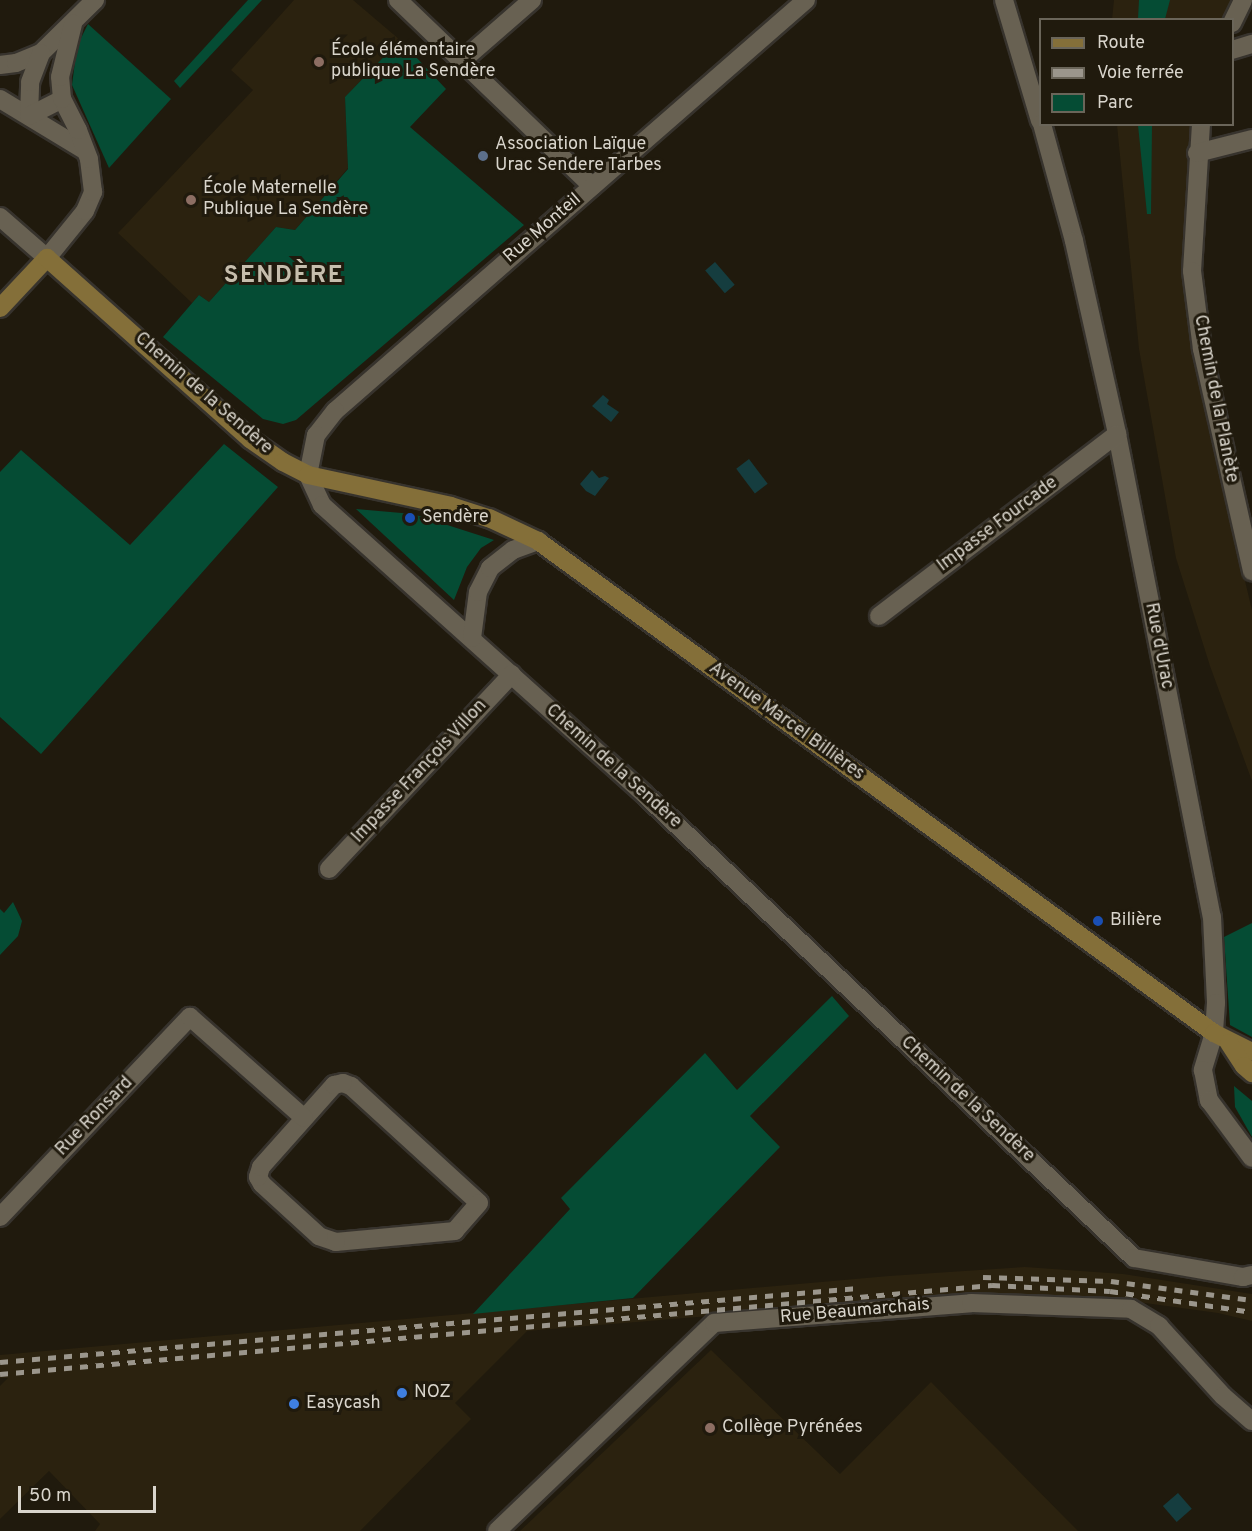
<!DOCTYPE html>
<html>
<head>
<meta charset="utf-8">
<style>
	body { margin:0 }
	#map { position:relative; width:1252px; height:1531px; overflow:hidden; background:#201a0d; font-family:Overpass,sans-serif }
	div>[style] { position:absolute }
	.built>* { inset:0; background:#2b220f }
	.green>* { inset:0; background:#054c34 }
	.water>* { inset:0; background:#153d3f; transform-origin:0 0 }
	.roads { filter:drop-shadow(2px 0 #37332d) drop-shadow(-2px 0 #37332d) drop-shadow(0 2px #37332d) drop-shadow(0 -2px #37332d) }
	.street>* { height:18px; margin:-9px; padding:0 9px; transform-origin:9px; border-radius:9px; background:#686152 }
	.secondary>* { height:18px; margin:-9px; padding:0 9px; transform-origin:9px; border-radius:9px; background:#846f39 }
	.rail>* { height:4.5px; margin-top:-2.25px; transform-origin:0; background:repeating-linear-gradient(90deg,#9b968c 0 8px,transparent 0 16px) }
	.dots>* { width:16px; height:16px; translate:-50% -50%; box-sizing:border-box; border:3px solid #201a0d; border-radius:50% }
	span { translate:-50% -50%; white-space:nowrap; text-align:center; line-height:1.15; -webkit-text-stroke:6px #201a0d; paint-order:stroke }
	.poi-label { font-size:18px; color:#d9d5cc }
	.left { translate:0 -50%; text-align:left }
	.street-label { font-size:18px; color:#d9d5cc }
	.district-label { font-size:24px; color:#c6bead; font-weight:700; letter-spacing:1.5px }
	.legend { position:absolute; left:1039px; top:18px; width:195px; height:108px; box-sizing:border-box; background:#201a0d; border:2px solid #6a6559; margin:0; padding:8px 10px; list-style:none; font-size:18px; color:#d9d5cc }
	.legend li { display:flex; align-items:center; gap:12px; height:30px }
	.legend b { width:30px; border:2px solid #6a6559 }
	.scale { position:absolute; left:18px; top:1486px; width:138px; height:27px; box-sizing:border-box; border:3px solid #d9d5cc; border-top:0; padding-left:8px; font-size:18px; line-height:21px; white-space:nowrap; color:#d9d5cc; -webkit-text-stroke:4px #201a0d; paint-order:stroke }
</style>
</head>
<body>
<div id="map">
	<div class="built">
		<div style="clip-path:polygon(294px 0,353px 0,400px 40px,345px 97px,348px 168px,295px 230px,276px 227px,209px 302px,199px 295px,192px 303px,118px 233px,253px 90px,231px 70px)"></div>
		<div style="clip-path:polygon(1114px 0,1233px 0,1224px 19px,1112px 20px)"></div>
		<div style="clip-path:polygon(1117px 125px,1193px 125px,1190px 149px,1185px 268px,1208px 427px,1252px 610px,1252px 781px,1210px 666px,1176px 558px,1139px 349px)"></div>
		<div style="clip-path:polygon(1025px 1267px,1123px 1274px,1252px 1294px,1252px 1321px,1218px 1313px,1123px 1300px,974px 1294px,527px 1331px,455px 1403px,471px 1419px,360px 1531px,95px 1531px,100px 1524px,49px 1471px,0 1519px,0 1386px,8px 1378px,0 1378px,0 1355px,889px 1276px)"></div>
		<div style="clip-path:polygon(711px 1350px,840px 1474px,931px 1382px,1078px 1531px,520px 1531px)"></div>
	</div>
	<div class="green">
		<div style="clip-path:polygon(248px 0,262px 0,180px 88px,174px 81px)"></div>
		<div style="clip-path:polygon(1139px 0,1170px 0,1165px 19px,1138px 19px)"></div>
		<div style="clip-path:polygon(88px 24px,171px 99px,109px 168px,72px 85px,77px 46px)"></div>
		<div style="clip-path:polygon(400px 40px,446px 89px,410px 127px,524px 225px,296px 420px,283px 424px,263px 419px,163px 337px,199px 295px,209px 302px,276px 227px,295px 230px,348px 169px,345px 97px)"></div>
		<div style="clip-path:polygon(1138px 125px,1152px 125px,1151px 214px,1147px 214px)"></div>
		<div style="clip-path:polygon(224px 444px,278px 487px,41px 754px,0 717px,0 472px,21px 450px,130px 545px)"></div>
		<div style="clip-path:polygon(356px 509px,413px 514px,494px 540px,481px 548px,467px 567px,454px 600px)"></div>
		<div style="clip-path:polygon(13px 902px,22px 921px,18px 936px,0 955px,0 909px,4px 913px)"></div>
		<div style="clip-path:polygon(1252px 923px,1252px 1037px,1230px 1025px,1224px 937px)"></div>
		<div style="clip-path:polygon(832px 996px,849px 1016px,750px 1116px,780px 1147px,633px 1298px,473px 1314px,570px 1209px,561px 1198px,705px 1053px,737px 1090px)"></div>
		<div style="clip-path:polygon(1234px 1086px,1252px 1101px,1252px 1137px,1235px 1107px)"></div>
	</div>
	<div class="water">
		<div style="left:715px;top:262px;width:30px;height:13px;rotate:49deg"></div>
		<div style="clip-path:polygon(603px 395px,609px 400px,607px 404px,619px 412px,611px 422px,592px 406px)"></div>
		<div style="left:749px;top:459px;width:31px;height:16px;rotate:53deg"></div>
		<div style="clip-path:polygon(592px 470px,599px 478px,605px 476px,609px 478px,595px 496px,586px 491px,580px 484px)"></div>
		<div style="left:1178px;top:1493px;width:21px;height:20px;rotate:49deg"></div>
	</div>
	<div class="roads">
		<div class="street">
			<div style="left:398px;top:0;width:269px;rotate:43.8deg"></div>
			<div style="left:806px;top:0;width:625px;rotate:138.89deg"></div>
			<div style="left:335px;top:411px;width:31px;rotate:128deg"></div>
			<div style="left:316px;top:435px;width:41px;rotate:101.3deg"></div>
			<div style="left:308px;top:475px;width:33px;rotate:65deg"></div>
			<div style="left:322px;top:505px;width:433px;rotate:41.9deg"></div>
			<div style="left:644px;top:794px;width:675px;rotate:43.44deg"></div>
			<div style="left:1134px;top:1258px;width:111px;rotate:9.9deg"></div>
			<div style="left:1243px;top:1277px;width:9px;rotate:-13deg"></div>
			<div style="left:1004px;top:0;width:126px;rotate:73.4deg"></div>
			<div style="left:1232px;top:23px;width:25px;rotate:-64deg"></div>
			<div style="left:1232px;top:50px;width:21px;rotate:-17deg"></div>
			<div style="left:462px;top:61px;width:93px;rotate:-41.1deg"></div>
			<div style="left:0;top:65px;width:16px;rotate:-7deg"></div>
			<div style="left:16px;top:63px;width:27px;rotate:-22deg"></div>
			<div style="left:41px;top:53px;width:76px;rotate:-44.5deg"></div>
			<div style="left:0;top:99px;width:98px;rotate:31.3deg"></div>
			<div style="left:29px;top:116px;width:34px;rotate:-88deg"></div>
			<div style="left:30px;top:82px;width:31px;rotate:-69deg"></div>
			<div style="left:29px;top:116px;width:37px;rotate:-27deg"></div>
			<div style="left:1042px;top:124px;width:121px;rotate:74.7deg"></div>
			<div style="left:1074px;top:241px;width:198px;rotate:77.4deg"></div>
			<div style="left:1117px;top:434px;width:492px;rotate:78.9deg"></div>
			<div style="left:1212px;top:917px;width:86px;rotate:87.3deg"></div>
			<div style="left:1216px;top:1003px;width:30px;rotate:94deg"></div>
			<div style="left:1214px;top:1033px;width:39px;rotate:107deg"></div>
			<div style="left:1203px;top:1070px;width:31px;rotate:79deg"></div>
			<div style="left:1209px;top:1100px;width:72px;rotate:53.4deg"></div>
			<div style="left:1201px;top:124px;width:147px;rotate:93.5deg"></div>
			<div style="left:1192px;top:271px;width:79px;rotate:82.7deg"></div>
			<div style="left:1202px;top:349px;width:228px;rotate:77.3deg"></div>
			<div style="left:1197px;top:153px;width:57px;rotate:-14.3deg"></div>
			<div style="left:0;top:217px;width:62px;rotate:41.1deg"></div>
			<div style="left:47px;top:258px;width:60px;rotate:-51deg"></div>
			<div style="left:85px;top:211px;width:21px;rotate:-67deg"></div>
			<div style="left:93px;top:192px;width:33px;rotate:-97deg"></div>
			<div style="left:89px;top:159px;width:31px;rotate:-111deg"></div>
			<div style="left:78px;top:130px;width:35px;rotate:-117deg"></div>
			<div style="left:62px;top:99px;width:22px;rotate:-95deg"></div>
			<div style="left:60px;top:77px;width:55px;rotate:-76.2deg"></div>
			<div style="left:879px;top:616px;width:300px;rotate:-37.4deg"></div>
			<div style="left:472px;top:638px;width:46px;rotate:-82.6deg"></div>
			<div style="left:478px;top:592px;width:27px;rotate:-63deg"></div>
			<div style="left:490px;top:568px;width:29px;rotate:-38deg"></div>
			<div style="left:513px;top:550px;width:27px;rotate:-20deg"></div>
			<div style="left:329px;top:869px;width:267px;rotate:-46.8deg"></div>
			<div style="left:343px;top:1083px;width:9px;rotate:21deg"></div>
			<div style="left:351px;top:1086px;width:173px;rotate:42.4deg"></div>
			<div style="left:479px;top:1203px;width:37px;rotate:131deg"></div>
			<div style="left:455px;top:1231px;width:120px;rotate:174.7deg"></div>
			<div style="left:336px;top:1242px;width:18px;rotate:-161deg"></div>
			<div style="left:319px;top:1236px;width:77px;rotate:-137.6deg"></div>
			<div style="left:262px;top:1184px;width:8px;rotate:-120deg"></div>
			<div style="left:258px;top:1177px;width:10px;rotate:-73deg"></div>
			<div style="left:261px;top:1167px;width:110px;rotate:-48.3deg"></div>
			<div style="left:334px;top:1085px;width:9px;rotate:-13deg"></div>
			<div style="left:0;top:1217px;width:276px;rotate:-46.5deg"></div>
			<div style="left:190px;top:1017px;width:152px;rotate:41.5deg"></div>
			<div style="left:497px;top:1531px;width:301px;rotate:-43.8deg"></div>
			<div style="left:714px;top:1323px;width:258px;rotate:-4.4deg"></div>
			<div style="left:971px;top:1303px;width:160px;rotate:2.1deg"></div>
			<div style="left:1131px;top:1309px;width:33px;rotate:31deg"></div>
			<div style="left:1159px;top:1326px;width:95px;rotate:47.6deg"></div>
			<div style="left:1223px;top:1396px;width:38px;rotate:41deg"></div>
		</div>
		<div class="secondary">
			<div style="left:0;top:308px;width:69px;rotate:-46.8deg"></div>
			<div style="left:47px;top:258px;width:272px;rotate:41.7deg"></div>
			<div style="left:250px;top:439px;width:40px;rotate:34.9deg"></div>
			<div style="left:283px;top:462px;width:28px;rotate:27deg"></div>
			<div style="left:308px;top:475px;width:146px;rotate:12.2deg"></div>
			<div style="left:451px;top:506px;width:40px;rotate:18deg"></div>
			<div style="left:489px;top:518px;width:54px;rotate:25.1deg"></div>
			<div style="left:538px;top:541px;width:836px;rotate:36.05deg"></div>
			<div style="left:1214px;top:1033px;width:42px;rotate:26.6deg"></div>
			<div style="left:1229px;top:1043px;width:27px;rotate:57deg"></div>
			<div style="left:1244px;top:1066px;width:11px;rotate:41deg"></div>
		</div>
	</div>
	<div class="rail">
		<div style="left:983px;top:1277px;width:128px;rotate:1.8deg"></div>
		<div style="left:1111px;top:1281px;width:142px;rotate:7.7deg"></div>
		<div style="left:0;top:1362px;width:861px;rotate:-4.93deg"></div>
		<div style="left:0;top:1374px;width:996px;rotate:-5.13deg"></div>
		<div style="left:992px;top:1285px;width:118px;rotate:2.9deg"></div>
		<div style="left:1110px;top:1291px;width:144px;rotate:8.4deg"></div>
	</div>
	<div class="dots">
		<div style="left:319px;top:62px;background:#8d6e63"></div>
		<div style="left:483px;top:156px;background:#5c6f8a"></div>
		<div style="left:191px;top:200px;background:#8d6e63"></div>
		<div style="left:410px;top:518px;background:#1a4fb4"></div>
		<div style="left:1098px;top:921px;background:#1a4fb4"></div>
		<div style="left:402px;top:1393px;background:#3f7fe0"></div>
		<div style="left:294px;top:1404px;background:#3f7fe0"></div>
		<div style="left:710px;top:1428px;background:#8d6e63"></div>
	</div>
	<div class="poi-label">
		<span class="left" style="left:331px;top:62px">École élémentaire<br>publique La Sendère</span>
		<span class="left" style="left:495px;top:156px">Association Laïque<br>Urac Sendere Tarbes</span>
		<span class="left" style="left:203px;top:200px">École Maternelle<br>Publique La Sendère</span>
		<span class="left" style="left:422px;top:518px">Sendère</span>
		<span class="left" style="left:1110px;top:921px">Bilière</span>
		<span class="left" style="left:414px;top:1393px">NOZ</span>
		<span class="left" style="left:306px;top:1404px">Easycash</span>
		<span class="left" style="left:722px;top:1428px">Collège Pyrénées</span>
	</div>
	<div class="street-label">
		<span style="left:543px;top:229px;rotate:-41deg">Rue Monteil</span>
		<span style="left:203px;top:394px;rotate:41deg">Chemin de la Sendère</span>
		<span style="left:1215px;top:399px;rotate:79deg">Chemin de la Planète</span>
		<span style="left:998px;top:525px;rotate:-37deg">Impasse Fourcade</span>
		<span style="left:1158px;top:646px;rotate:79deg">Rue d'Urac</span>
		<span style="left:786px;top:722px;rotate:36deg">Avenue Marcel Billières</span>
		<span style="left:613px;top:767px;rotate:42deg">Chemin de la Sendère</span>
		<span style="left:420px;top:772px;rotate:-47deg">Impasse François Villon</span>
		<span style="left:967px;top:1100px;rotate:43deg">Chemin de la Sendère</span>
		<span style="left:95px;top:1117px;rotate:-46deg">Rue Ronsard</span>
		<span style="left:855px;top:1312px;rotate:-5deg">Rue Beaumarchais</span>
	</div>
	<div class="district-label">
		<span style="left:284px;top:277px">SENDÈRE</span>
	</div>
	<ul class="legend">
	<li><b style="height:8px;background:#846f39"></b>Route</li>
	<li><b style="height:8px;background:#9b968c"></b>Voie ferrée</li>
	<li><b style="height:16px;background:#054c34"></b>Parc</li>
	</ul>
	<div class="scale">50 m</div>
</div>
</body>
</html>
